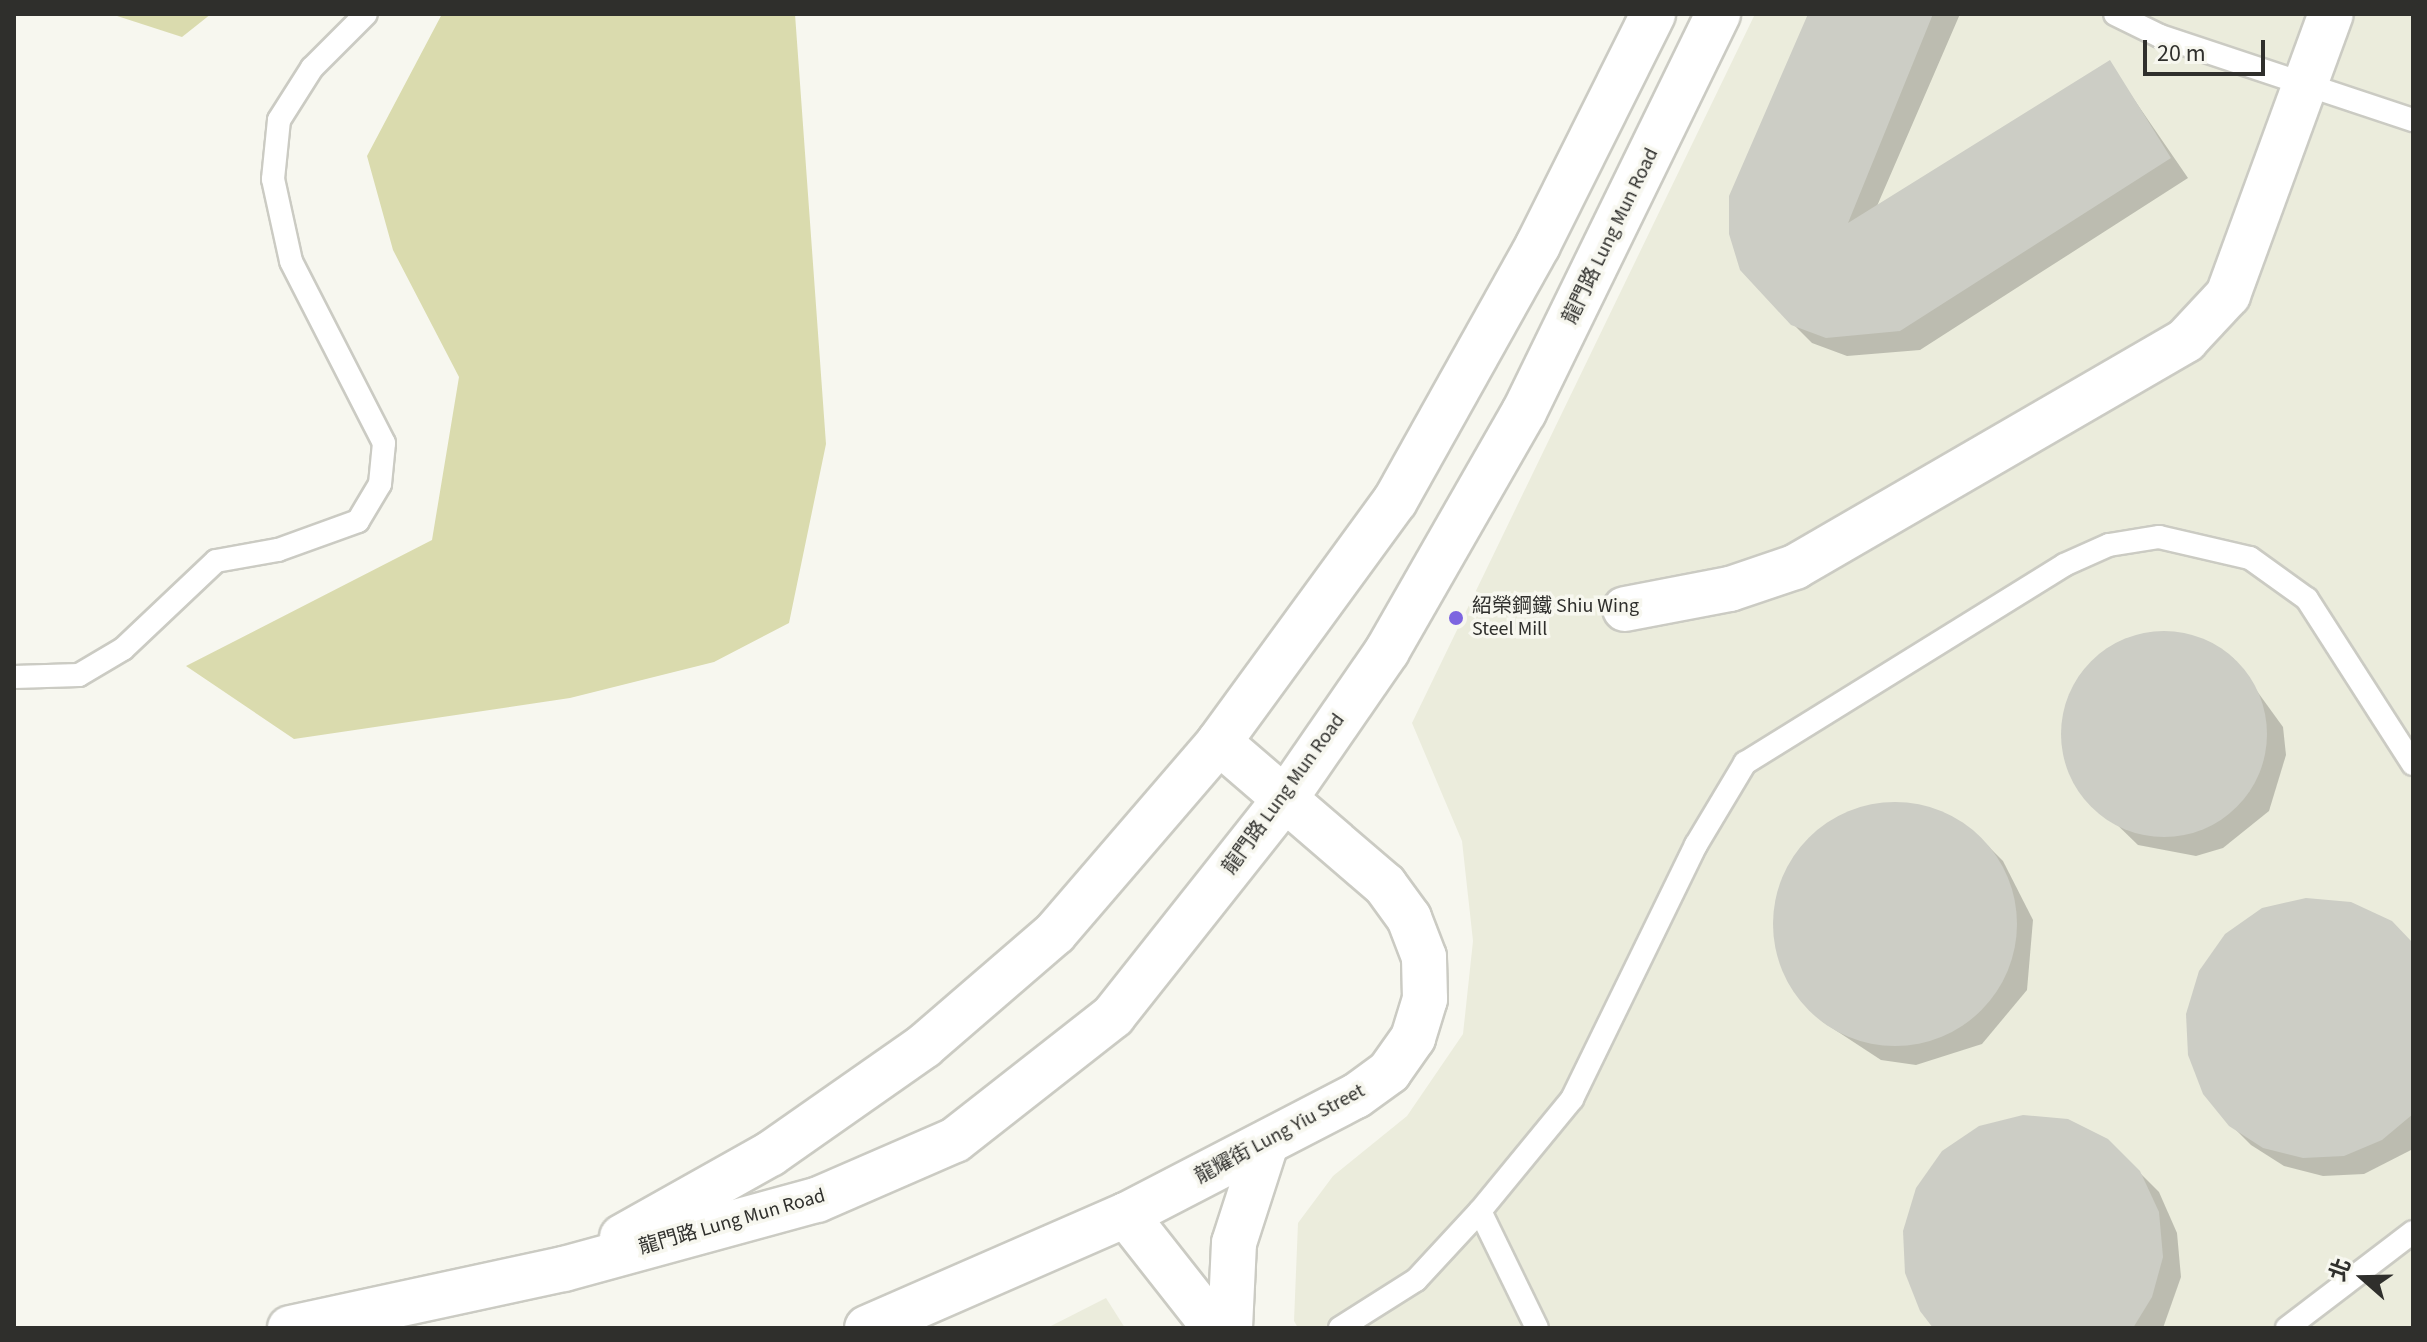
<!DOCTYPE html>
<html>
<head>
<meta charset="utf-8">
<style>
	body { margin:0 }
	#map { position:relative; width:2427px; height:1342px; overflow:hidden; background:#f7f7ef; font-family:"Source Sans 3","Noto Sans TC",sans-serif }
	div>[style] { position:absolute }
	.built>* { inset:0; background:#ebecdc }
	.green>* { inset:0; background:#dadbae }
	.shadow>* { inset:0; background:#0003 }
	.building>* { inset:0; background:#cccdc5 }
	.round { border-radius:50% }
	.roads { filter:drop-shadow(2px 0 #cbcbc3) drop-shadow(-2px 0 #cbcbc3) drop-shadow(0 2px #cbcbc3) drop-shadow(0 -2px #cbcbc3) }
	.service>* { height:22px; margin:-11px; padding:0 11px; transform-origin:11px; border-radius:11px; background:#fff }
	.minor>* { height:44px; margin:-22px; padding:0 22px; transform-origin:22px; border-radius:22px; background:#fff }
	.tertiary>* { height:44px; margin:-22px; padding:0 22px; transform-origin:22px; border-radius:22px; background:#fff }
	.dots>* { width:22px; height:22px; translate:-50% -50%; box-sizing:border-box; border:4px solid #f7f7ef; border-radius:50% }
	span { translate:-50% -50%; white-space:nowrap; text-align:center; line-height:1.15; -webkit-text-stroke:7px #f7f7ef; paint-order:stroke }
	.street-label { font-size:20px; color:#2f2f2c }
	.poi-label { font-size:20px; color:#2f2f2c }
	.left { translate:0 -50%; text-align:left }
	.frame { position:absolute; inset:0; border:16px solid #2f2f2c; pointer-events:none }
	.north { position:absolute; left:2323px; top:1238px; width:80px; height:80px; -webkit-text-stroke:6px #f7f7ef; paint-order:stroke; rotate:290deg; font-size:22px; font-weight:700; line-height:32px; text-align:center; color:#2f2f2c }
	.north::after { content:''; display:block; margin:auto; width:28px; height:36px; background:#2f2f2c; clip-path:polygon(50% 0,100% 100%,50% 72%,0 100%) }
	.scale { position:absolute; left:2143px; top:40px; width:122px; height:36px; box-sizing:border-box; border:4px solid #2f2f2c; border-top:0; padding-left:10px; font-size:24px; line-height:28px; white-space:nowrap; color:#2f2f2c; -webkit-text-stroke:6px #f7f7ef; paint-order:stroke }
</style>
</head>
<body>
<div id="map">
	<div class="built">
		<div style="clip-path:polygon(1755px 14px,2413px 14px,2413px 1328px,1298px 1328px,1294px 1321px,1298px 1223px,1333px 1176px,1407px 1116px,1463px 1034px,1473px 941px,1462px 841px,1412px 723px)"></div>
		<div style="clip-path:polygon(1106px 1298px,1125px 1328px,1047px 1328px)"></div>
	</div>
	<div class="green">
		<div style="clip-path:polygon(111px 14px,211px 14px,182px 37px)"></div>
		<div style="clip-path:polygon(442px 14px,795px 14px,826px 444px,789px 623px,714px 662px,570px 698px,294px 739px,186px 666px,432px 540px,459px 377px,393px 250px,367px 156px)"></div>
	</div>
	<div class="shadow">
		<div style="clip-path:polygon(1810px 14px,1960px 14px,1874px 213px,2109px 63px,2188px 178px,1920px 350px,1847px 356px,1812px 343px,1792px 323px)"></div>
		<div style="clip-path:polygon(2153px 632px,2209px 642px,2233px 658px,2283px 727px,2286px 755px,2269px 811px,2223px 848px,2196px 856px,2138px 845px,2076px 785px,2065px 758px,2068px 701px,2081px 675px,2125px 639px)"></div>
		<div style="clip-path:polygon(1893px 803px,1926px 807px,1983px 841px,2003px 861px,2033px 920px,2027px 990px,1982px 1044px,1916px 1065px,1881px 1060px,1823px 1022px,1803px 1002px,1775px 937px,1776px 903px,1805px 844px,1860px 808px)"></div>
		<div style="clip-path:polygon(2413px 945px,2413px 1149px,2364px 1174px,2323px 1176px,2284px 1166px,2251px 1145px,2230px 1124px)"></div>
		<div style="clip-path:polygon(2107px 1140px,2159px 1192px,2177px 1233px,2181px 1277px,2163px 1328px,1936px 1328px)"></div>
	</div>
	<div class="building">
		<div style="clip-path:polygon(1808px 14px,1933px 14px,1848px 223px,2110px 60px,2171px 158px,1900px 331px,1826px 338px,1791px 325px,1740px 270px,1729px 234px,1729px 196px)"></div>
		<div class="round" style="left:2061px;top:631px;width:206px;height:206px"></div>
		<div class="round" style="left:1773px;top:802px;width:244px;height:244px"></div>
		<div style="clip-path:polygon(2306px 898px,2351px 902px,2392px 921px,2413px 943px,2413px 1114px,2382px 1140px,2344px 1156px,2303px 1158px,2263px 1148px,2229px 1126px,2203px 1094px,2188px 1055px,2186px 1014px,2199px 971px,2225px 934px,2262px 908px)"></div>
		<div style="clip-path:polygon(2023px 1115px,2068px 1119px,2108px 1139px,2140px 1171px,2159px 1212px,2163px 1257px,2152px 1297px,2133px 1328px,1933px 1328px,1920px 1311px,1905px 1273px,1903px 1231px,1916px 1188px,1942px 1151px,1979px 1126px)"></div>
	</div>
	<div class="roads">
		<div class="service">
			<div style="left:2115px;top:14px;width:50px;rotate:26.1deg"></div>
			<div style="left:2160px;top:36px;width:267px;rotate:18.4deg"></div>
			<div style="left:14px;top:677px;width:65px;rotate:-1.8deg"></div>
			<div style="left:79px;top:675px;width:51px;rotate:-30.6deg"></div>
			<div style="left:123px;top:649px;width:128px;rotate:-43.4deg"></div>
			<div style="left:216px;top:561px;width:63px;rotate:-10.1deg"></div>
			<div style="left:278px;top:550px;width:85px;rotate:-19.9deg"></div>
			<div style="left:358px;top:521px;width:43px;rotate:-59.3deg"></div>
			<div style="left:380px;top:484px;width:41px;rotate:-84.4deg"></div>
			<div style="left:384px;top:443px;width:204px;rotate:-117.1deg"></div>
			<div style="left:291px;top:261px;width:84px;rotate:-102.4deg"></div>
			<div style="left:273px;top:179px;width:59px;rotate:-84.2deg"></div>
			<div style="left:279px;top:120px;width:62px;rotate:-57.6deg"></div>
			<div style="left:312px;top:68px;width:76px;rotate:-45deg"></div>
			<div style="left:1340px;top:1328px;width:90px;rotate:-32.3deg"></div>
			<div style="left:1416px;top:1280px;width:94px;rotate:-47.2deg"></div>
			<div style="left:1537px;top:1328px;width:130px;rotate:-116deg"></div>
			<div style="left:1480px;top:1211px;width:145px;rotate:-50.6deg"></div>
			<div style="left:1572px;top:1099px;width:283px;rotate:-64deg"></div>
			<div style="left:1696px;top:845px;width:96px;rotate:-59.1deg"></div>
			<div style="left:1745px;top:763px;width:375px;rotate:-31.8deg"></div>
			<div style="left:2064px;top:565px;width:49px;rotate:-24deg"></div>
			<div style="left:2109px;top:545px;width:51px;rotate:-9.1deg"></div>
			<div style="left:2159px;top:537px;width:93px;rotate:13deg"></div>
			<div style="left:2250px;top:558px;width:70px;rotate:35.7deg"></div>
			<div style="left:2307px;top:599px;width:196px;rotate:57.3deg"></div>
			<div style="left:2287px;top:1328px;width:158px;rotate:-37.3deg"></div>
		</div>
		<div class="minor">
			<div style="left:1625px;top:609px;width:107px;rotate:-10.8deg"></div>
			<div style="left:1730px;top:589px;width:69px;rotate:-18.7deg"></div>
			<div style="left:1795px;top:567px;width:452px;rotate:-30.1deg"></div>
			<div style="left:2186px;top:340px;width:62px;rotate:-47deg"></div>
			<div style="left:2228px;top:295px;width:299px;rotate:-69.9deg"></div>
			<div style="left:1126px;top:1215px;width:144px;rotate:51.8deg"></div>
			<div style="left:867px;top:1328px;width:283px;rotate:-23.6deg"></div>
			<div style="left:1126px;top:1215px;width:259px;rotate:-27.4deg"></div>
			<div style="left:1356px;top:1096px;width:41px;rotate:-36deg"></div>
			<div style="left:1389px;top:1072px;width:42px;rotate:-54.8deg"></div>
			<div style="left:1413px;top:1038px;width:41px;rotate:-72.9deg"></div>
			<div style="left:1425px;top:999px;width:42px;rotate:-91.4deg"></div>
			<div style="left:1424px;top:957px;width:42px;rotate:-111deg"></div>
			<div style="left:1409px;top:918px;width:41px;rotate:-126deg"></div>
			<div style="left:1385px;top:885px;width:219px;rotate:-139.3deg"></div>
			<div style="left:1230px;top:1328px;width:85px;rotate:-87.3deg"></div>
			<div style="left:1234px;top:1243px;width:104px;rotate:-72.1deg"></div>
		</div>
		<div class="tertiary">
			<div style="left:622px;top:1237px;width:170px;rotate:-29.3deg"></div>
			<div style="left:770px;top:1154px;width:188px;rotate:-35deg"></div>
			<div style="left:924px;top:1046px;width:173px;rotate:-40.8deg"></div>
			<div style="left:1055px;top:933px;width:252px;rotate:-49.3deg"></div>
			<div style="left:1219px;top:742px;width:298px;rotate:-53.9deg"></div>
			<div style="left:1395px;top:501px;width:293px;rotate:-60.8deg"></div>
			<div style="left:1538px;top:245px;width:258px;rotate:-63.5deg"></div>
			<div style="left:290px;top:1328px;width:280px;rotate:-12.2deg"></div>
			<div style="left:564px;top:1269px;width:262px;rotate:-15.3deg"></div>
			<div style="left:817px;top:1200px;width:150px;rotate:-23.5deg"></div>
			<div style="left:955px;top:1140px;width:201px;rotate:-38.1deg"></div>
			<div style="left:1113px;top:1016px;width:277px;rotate:-51.6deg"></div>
			<div style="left:1285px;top:799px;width:180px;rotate:-55.4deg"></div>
			<div style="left:1387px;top:651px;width:275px;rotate:-60.2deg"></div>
			<div style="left:1524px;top:412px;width:443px;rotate:-64deg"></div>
		</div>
	</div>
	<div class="dots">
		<div style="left:1456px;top:618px;background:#7d65e0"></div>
	</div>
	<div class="street-label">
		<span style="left:1611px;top:236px;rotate:-64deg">龍門路 Lung Mun Road</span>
		<span style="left:1284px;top:794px;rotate:-54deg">龍門路 Lung Mun Road</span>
		<span style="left:1280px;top:1134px;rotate:-28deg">龍耀街 Lung Yiu Street</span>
		<span style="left:732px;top:1222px;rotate:-16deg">龍門路 Lung Mun Road</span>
	</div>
	<div class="poi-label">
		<span class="left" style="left:1472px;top:618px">紹榮鋼鐵 Shiu Wing<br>Steel Mill</span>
	</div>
	<div class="frame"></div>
	<div class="north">北</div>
	<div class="scale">20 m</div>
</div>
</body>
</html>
